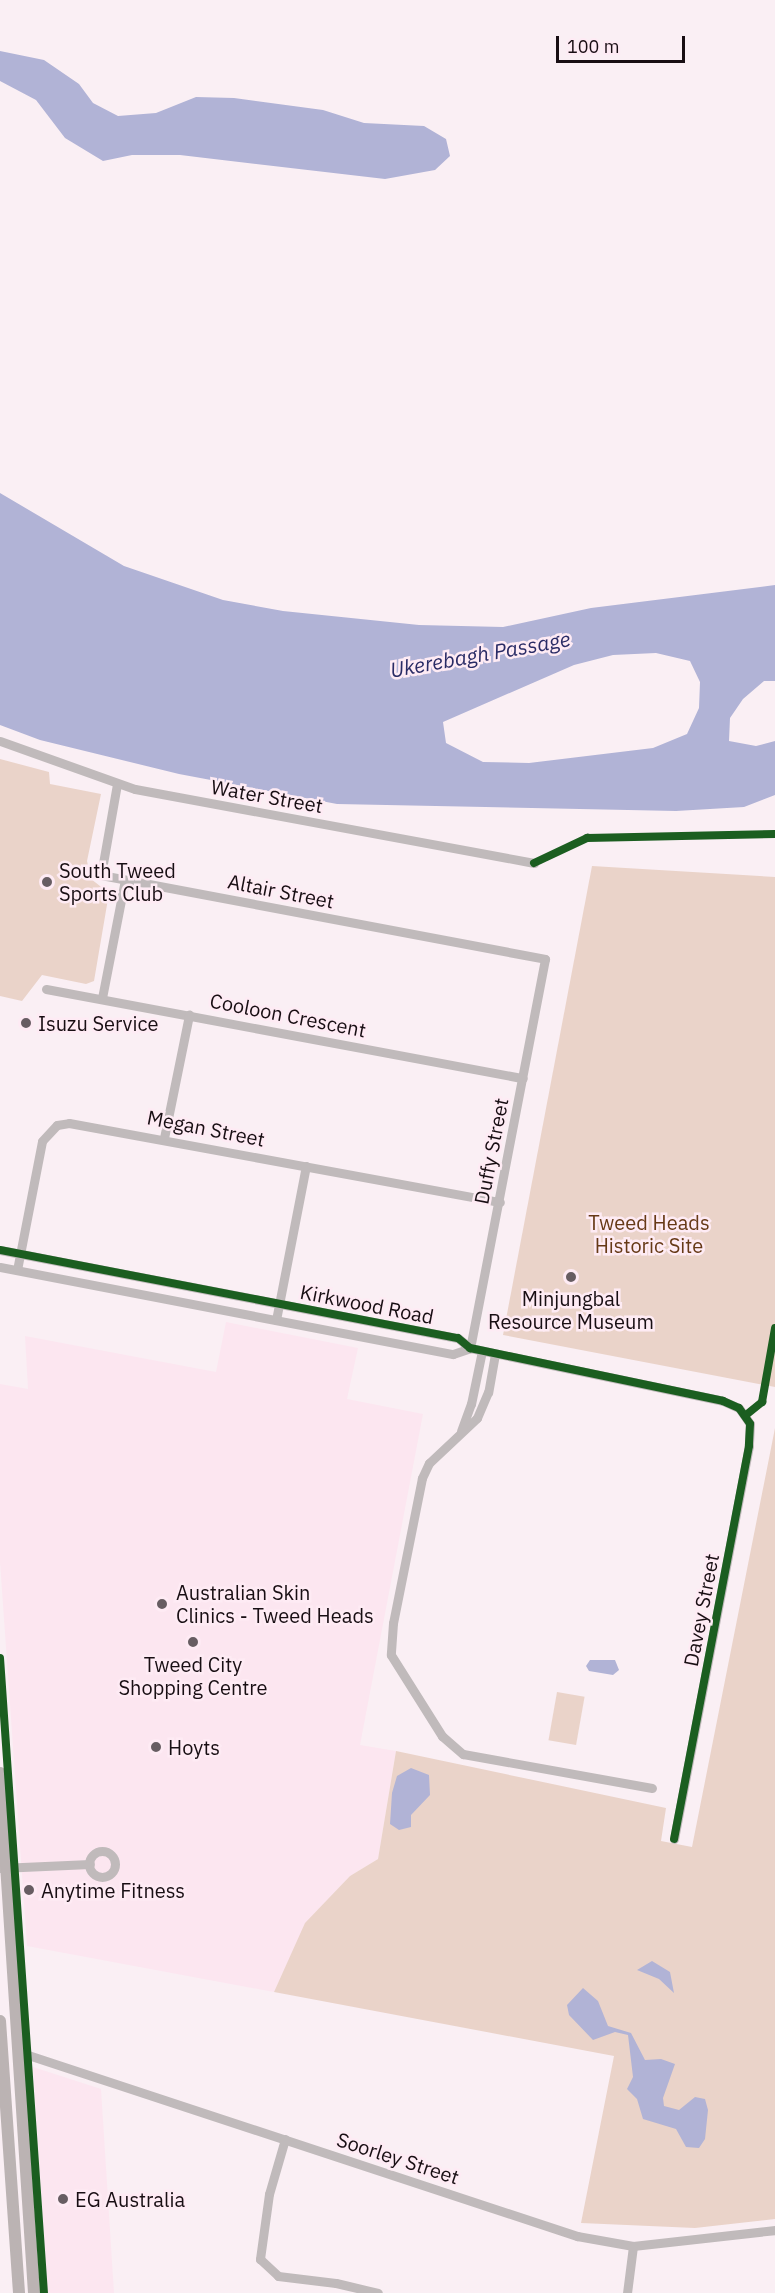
<!DOCTYPE html>
<html>
<head>
<meta charset="utf-8">
<style>
	body { margin:0 }
	#map { position:relative; width:775px; height:2293px; overflow:hidden; background:#faeff4; font-family:"IBM Plex Sans",sans-serif }
	div>[style] { position:absolute }
	.built>* { inset:0; background:#fce6f0 }
	.green>* { inset:0; background:#ead3c9; transform-origin:0 0 }
	.water>* { inset:0; background:#b1b3d6 }
	.minor>* { height:9px; margin:-4.5px; padding:0 4.5px; transform-origin:4.5px; border-radius:4.5px; background:#c0babb }
	.minor>.ring { margin:-4.5px; padding:0; box-sizing:content-box; background:none; border:9px solid #c0babb; border-radius:50% }
	.major>* { height:12px; margin:-6px; padding:0 6px; transform-origin:6px; border-radius:6px; background:#bbb3b3 }
	.cycleway>* { height:8px; margin:-4px; padding:0 4px; transform-origin:4px; border-radius:4px; background:#1b5e20 }
	.dots>* { width:16px; height:16px; translate:-50% -50%; box-sizing:border-box; border:3px solid #feebf4; border-radius:50% }
	span { translate:-50% -50%; white-space:nowrap; text-align:center; line-height:1.15; -webkit-text-stroke:5px #feebf4; paint-order:stroke }
	.street-label { font-size:20px; color:#180e13 }
	.poi-label { font-size:20px; color:#180e13 }
	.left { translate:0 -50%; text-align:left }
	.park-label { font-size:20px; color:#663916 }
	.water-label { font-size:21px; color:#292b65; font-style:italic }
	.scale { position:absolute; left:556px; top:36px; width:129px; height:27px; box-sizing:border-box; border:3px solid #180e13; border-top:0; padding-left:8px; font-size:18px; line-height:21px; white-space:nowrap; color:#180e13; -webkit-text-stroke:4px #feebf4; paint-order:stroke }
</style>
</head>
<body>
<div id="map">
	<div class="built">
		<div style="clip-path:polygon(226px 1322px,358px 1348px,347px 1399px,423px 1414px,360px 1745px,396px 1751px,378px 1859px,350px 1876px,306px 1923px,274px 1992px,27px 1946px,0 1562px,0 1384px,28px 1389px,25px 1336px,216px 1372px)"></div>
		<div style="clip-path:polygon(33px 2067px,101px 2089px,114px 2293px,48px 2293px)"></div>
	</div>
	<div class="green">
		<div style="clip-path:polygon(0 759px,49px 772px,50px 784px,101px 794px,87px 861px,91px 879px,109px 893px,94px 981px,86px 984px,42px 975px,22px 1001px,0 996px)"></div>
		<div style="clip-path:polygon(592px 866px,775px 877px,775px 1387px,503px 1335px)"></div>
		<div style="clip-path:polygon(775px 1428px,775px 2219px,695px 2228px,581px 2223px,614px 2056px,274px 1992px,305px 1923px,350px 1876px,378px 1859px,396px 1751px,666px 1808px,661px 1841px,692px 1847px)"></div>
		<div style="left:557px;top:1692px;width:28px;height:49px;rotate:10deg"></div>
	</div>
	<div class="water">
		<div style="clip-path:polygon(0 51px,44px 60px,79px 84px,93px 103px,118px 116px,156px 113px,196px 97px,234px 98px,323px 110px,364px 123px,424px 126px,446px 139px,450px 156px,435px 170px,385px 179px,180px 155px,132px 155px,103px 161px,65px 138px,36px 100px,0 81px)"></div>
		<div style="clip-path:polygon(evenodd,0 493px,124px 566px,223px 600px,283px 611px,419px 625px,503px 627px,591px 608px,775px 585px,775px 681px,764px 681px,743px 699px,730px 718px,729px 741px,756px 746px,775px 741px,775px 795px,744px 807px,676px 811px,337px 804px,179px 774px,40px 740px,0 725px,0 493px,656px 653px,690px 661px,700px 682px,699px 708px,687px 734px,653px 748px,529px 763px,483px 762px,446px 743px,443px 722px,574px 665px,613px 655px,656px 653px)"></div>
		<div style="clip-path:polygon(590px 1660px,615px 1660px,619px 1670px,613px 1675px,589px 1671px,586px 1666px)"></div>
		<div style="clip-path:polygon(411px 1768px,429px 1775px,430px 1795px,411px 1815px,411px 1827px,399px 1830px,390px 1824px,392px 1793px,397px 1776px)"></div>
		<div style="clip-path:polygon(652px 1961px,670px 1972px,674px 1993px,659px 1979px,637px 1970px)"></div>
		<div style="clip-path:polygon(583px 1988px,598px 2001px,608px 2026px,631px 2033px,645px 2060px,661px 2059px,675px 2064px,663px 2098px,664px 2106px,679px 2110px,695px 2097px,705px 2099px,708px 2110px,705px 2139px,699px 2148px,686px 2147px,676px 2129px,643px 2119px,637px 2099px,627px 2089px,633px 2077px,628px 2035px,615px 2032px,593px 2040px,569px 2015px,567px 2005px)"></div>
	</div>
	<div class="minor">
		<div style="left:0;top:741px;width:143px;rotate:19.6deg"></div>
		<div style="left:135px;top:789px;width:406px;rotate:10.5deg"></div>
		<div style="left:117px;top:784px;width:92px;rotate:100deg"></div>
		<div style="left:101px;top:875px;width:452px;rotate:10.7deg"></div>
		<div style="left:545px;top:959px;width:396px;rotate:100.9deg"></div>
		<div style="left:46px;top:989px;width:485px;rotate:10.6deg"></div>
		<div style="left:102px;top:998px;width:120px;rotate:-79deg"></div>
		<div style="left:164px;top:1138px;width:126px;rotate:-78.5deg"></div>
		<div style="left:0;top:1250px;width:466px;rotate:10.9deg"></div>
		<div style="left:458px;top:1338px;width:16px;rotate:40deg"></div>
		<div style="left:470px;top:1348px;width:258px;rotate:11.8deg"></div>
		<div style="left:723px;top:1401px;width:17px;rotate:24deg"></div>
		<div style="left:739px;top:1408px;width:19px;rotate:55deg"></div>
		<div style="left:750px;top:1424px;width:22px;rotate:93deg"></div>
		<div style="left:749px;top:1446px;width:400px;rotate:100.8deg"></div>
		<div style="left:0;top:1267px;width:461px;rotate:10.9deg"></div>
		<div style="left:453px;top:1354px;width:18px;rotate:-19deg"></div>
		<div style="left:17px;top:1270px;width:131px;rotate:-79deg"></div>
		<div style="left:42px;top:1141px;width:22px;rotate:-47deg"></div>
		<div style="left:57px;top:1125px;width:12px;rotate:-9deg"></div>
		<div style="left:69px;top:1123px;width:438px;rotate:10.4deg"></div>
		<div style="left:276px;top:1320px;width:157px;rotate:-79deg"></div>
		<div style="left:495px;top:1354px;width:39px;rotate:100deg"></div>
		<div style="left:488px;top:1392px;width:28px;rotate:113deg"></div>
		<div style="left:477px;top:1418px;width:66px;rotate:136.8deg"></div>
		<div style="left:429px;top:1463px;width:17px;rotate:115deg"></div>
		<div style="left:422px;top:1478px;width:148px;rotate:101.3deg"></div>
		<div style="left:393px;top:1623px;width:32px;rotate:94deg"></div>
		<div style="left:391px;top:1655px;width:96px;rotate:57.8deg"></div>
		<div style="left:442px;top:1736px;width:28px;rotate:41deg"></div>
		<div style="left:463px;top:1754px;width:192px;rotate:10.2deg"></div>
		<div style="left:461px;top:1431px;width:29px;rotate:-70deg"></div>
		<div style="left:471px;top:1404px;width:54px;rotate:-78.3deg"></div>
		<div class="ring" style="left:89px;top:1851px;width:17px;height:17px"></div>
		<div style="left:0;top:1868px;width:90px;rotate:-2.5deg"></div>
		<div style="left:19px;top:2052px;width:588px;rotate:18.25deg"></div>
		<div style="left:577px;top:2236px;width:57px;rotate:10.1deg"></div>
		<div style="left:633px;top:2246px;width:143px;rotate:-6.4deg"></div>
		<div style="left:285px;top:2139px;width:57px;rotate:106.2deg"></div>
		<div style="left:269px;top:2194px;width:66px;rotate:97.9deg"></div>
		<div style="left:260px;top:2259px;width:25px;rotate:43deg"></div>
		<div style="left:278px;top:2276px;width:58px;rotate:6.9deg"></div>
		<div style="left:336px;top:2283px;width:43px;rotate:13.4deg"></div>
		<div style="left:627px;top:2293px;width:47px;rotate:-82.7deg"></div>
	</div>
	<div class="major">
		<div style="left:0;top:1773px;width:521px;rotate:86.26deg"></div>
		<div style="left:0;top:2021px;width:273px;rotate:86deg"></div>
	</div>
	<div class="cycleway">
		<div style="left:534px;top:863px;width:59px;rotate:-25.3deg"></div>
		<div style="left:587px;top:838px;width:188px;rotate:-1.2deg"></div>
		<div style="left:0;top:1250px;width:466px;rotate:10.9deg"></div>
		<div style="left:458px;top:1338px;width:16px;rotate:40deg"></div>
		<div style="left:470px;top:1348px;width:258px;rotate:11.8deg"></div>
		<div style="left:723px;top:1401px;width:17px;rotate:24deg"></div>
		<div style="left:739px;top:1408px;width:19px;rotate:55deg"></div>
		<div style="left:750px;top:1424px;width:22px;rotate:93deg"></div>
		<div style="left:749px;top:1446px;width:400px;rotate:100.8deg"></div>
		<div style="left:746px;top:1415px;width:21px;rotate:-39deg"></div>
		<div style="left:762px;top:1402px;width:75px;rotate:-80deg"></div>
		<div style="left:0;top:1658px;width:637px;rotate:86.04deg"></div>
	</div>
	<div class="dots">
		<div style="left:47px;top:882px;background:#675d62"></div>
		<div style="left:26px;top:1023px;background:#675d62"></div>
		<div style="left:571px;top:1277px;background:#675d62"></div>
		<div style="left:162px;top:1604px;background:#675d62"></div>
		<div style="left:193px;top:1642px;background:#675d62"></div>
		<div style="left:156px;top:1747px;background:#675d62"></div>
		<div style="left:29px;top:1890px;background:#675d62"></div>
		<div style="left:63px;top:2199px;background:#675d62"></div>
	</div>
	<div class="street-label">
		<span style="left:267px;top:796px;rotate:10deg">Water Street</span>
		<span style="left:281px;top:891px;rotate:11deg">Altair Street</span>
		<span style="left:288px;top:1015px;rotate:11deg">Cooloon Crescent</span>
		<span style="left:206px;top:1128px;rotate:11deg">Megan Street</span>
		<span style="left:491px;top:1151px;rotate:-79deg">Duffy Street</span>
		<span style="left:367px;top:1304px;rotate:11deg">Kirkwood Road</span>
		<span style="left:701px;top:1610px;rotate:-79deg">Davey Street</span>
		<span style="left:398px;top:2158px;rotate:18deg">Soorley Street</span>
	</div>
	<div class="poi-label">
		<span class="left" style="left:59px;top:882px">South Tweed<br>Sports Club</span>
		<span class="left" style="left:38px;top:1023px">Isuzu Service</span>
		<span style="left:571px;top:1310px">Minjungbal<br>Resource Museum</span>
		<span class="left" style="left:176px;top:1604px">Australian Skin<br>Clinics - Tweed Heads</span>
		<span style="left:193px;top:1676px">Tweed City<br>Shopping Centre</span>
		<span class="left" style="left:168px;top:1747px">Hoyts</span>
		<span class="left" style="left:41px;top:1890px">Anytime Fitness</span>
		<span class="left" style="left:75px;top:2199px">EG Australia</span>
	</div>
	<div class="park-label">
		<span style="left:649px;top:1234px">Tweed Heads<br>Historic Site</span>
	</div>
	<div class="water-label">
		<span style="left:480px;top:654px;rotate:-10deg">Ukerebagh Passage</span>
	</div>
	<div class="scale">100 m</div>
</div>
</body>
</html>
